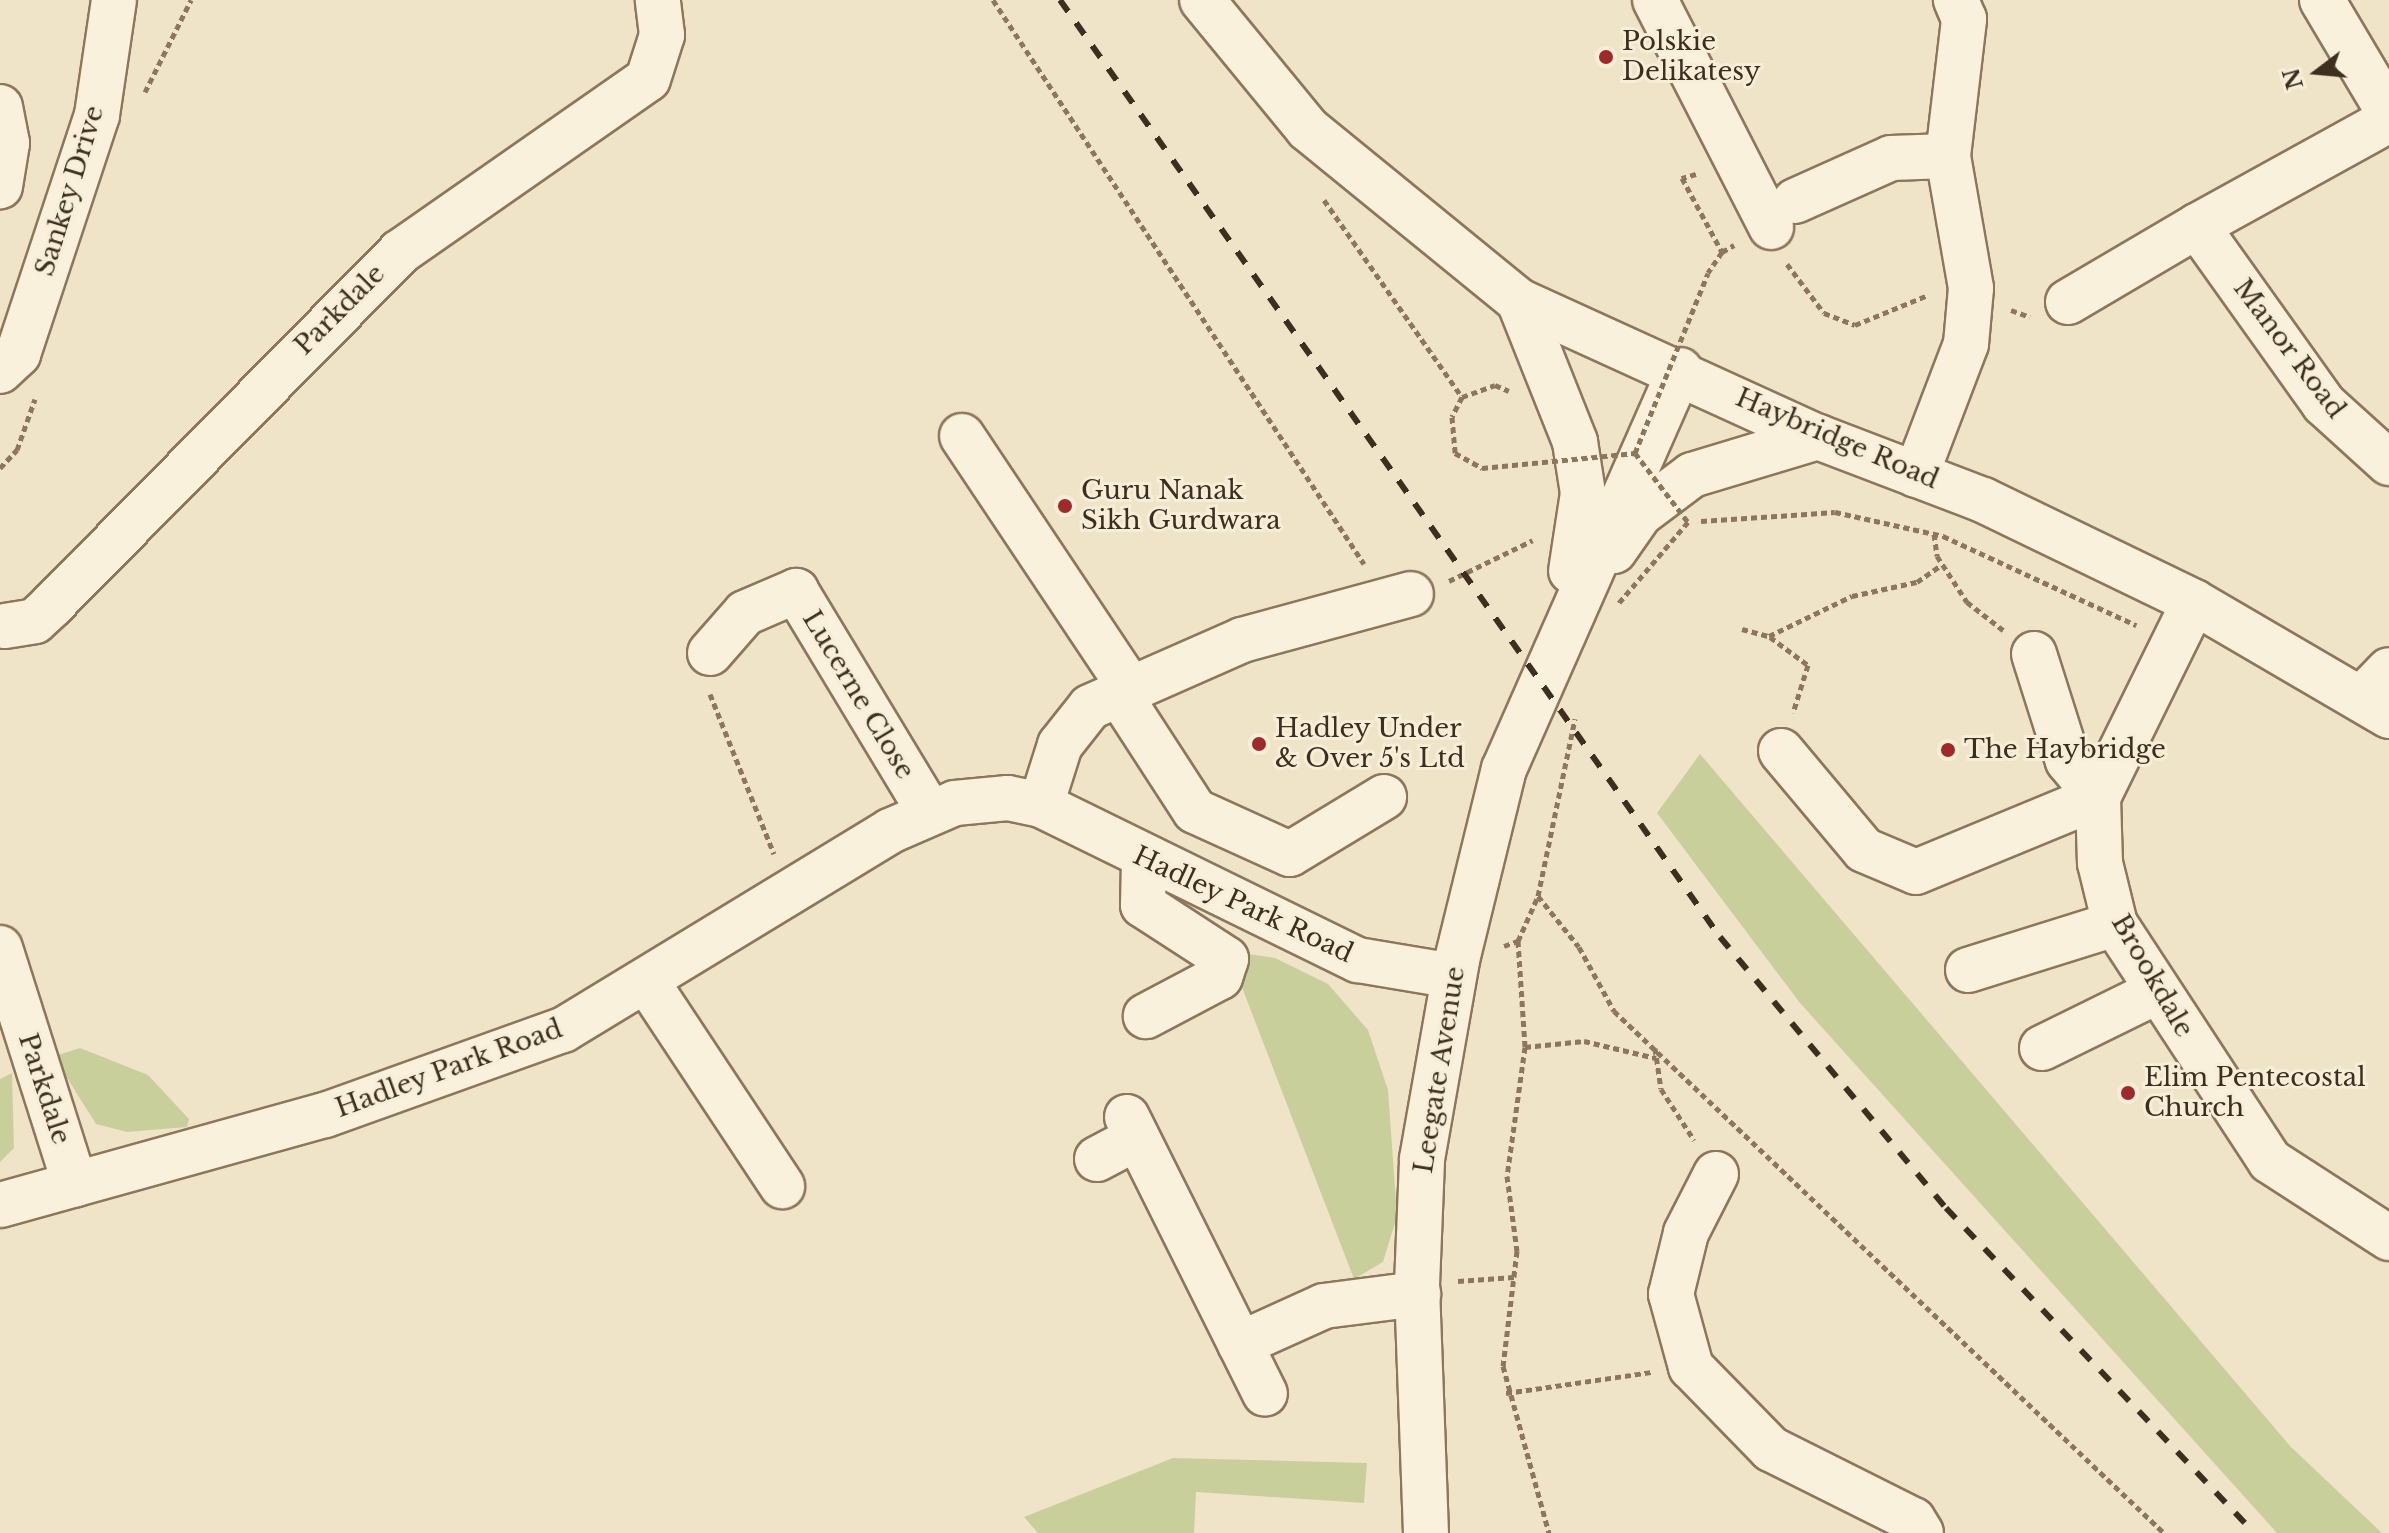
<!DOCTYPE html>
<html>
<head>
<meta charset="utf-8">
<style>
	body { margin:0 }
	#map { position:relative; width:2389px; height:1533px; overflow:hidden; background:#f0e4c8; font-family:"Libre Baskerville",serif }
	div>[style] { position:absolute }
	.green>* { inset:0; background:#c9cf9b }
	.path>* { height:5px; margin-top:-2.5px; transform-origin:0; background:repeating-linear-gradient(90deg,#8d765c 0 6px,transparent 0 10px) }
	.roads { filter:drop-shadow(2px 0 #8d765c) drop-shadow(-2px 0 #8d765c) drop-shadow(0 2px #8d765c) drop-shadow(0 -2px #8d765c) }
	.minor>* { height:44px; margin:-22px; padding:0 22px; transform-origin:22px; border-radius:22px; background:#faf1dc }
	.rail>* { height:6px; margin-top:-3px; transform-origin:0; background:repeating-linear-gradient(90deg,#3d2e20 0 14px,transparent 0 28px) }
	.path-bridge>* { height:5px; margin-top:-2.5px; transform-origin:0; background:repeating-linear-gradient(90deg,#8d765c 0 6px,transparent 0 10px) }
	.dots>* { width:22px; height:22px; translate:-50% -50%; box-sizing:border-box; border:4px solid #f7eed8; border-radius:50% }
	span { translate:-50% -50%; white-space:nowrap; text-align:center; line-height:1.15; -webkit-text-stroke:6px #f7eed8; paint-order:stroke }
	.poi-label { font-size:26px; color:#3d2e20 }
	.left { translate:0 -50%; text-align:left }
	.street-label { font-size:26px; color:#3d2e20 }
	.north { position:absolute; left:2277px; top:32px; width:80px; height:80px; -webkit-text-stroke:6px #f7eed8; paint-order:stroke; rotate:254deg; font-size:22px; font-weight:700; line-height:32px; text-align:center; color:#3d2e20 }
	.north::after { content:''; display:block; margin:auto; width:28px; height:36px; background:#3d2e20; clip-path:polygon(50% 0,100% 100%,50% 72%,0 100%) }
</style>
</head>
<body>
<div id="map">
	<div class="green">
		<div style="clip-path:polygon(1700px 754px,2291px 1447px,2382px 1533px,2277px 1533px,1800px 1003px,1657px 813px)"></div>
		<div style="clip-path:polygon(1228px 951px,1275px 958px,1328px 984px,1368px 1030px,1388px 1090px,1397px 1216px,1383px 1262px,1354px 1279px)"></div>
		<div style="clip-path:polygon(80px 1048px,148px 1075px,189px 1119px,187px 1127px,127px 1132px,96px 1124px,59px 1065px,58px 1055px)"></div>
		<div style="clip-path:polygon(12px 1073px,14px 1148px,0 1162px,0 1079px)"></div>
		<div style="clip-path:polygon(1173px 1458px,1367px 1463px,1364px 1503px,1196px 1492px,1194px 1533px,1038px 1533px,1024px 1517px)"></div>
	</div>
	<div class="path">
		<div style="left:993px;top:0;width:675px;rotate:56.66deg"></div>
		<div style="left:145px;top:92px;width:103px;rotate:-63.4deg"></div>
		<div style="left:1696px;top:174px;width:15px;rotate:164deg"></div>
		<div style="left:1682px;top:178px;width:84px;rotate:61.6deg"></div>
		<div style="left:1722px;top:252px;width:25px;rotate:124deg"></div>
		<div style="left:1324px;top:200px;width:241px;rotate:55deg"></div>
		<div style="left:1462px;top:397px;width:22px;rotate:117deg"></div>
		<div style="left:1452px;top:417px;width:36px;rotate:85deg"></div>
		<div style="left:1722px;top:252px;width:14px;rotate:-30deg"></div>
		<div style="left:1787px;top:264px;width:61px;rotate:52.9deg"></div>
		<div style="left:1824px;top:313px;width:33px;rotate:21deg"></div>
		<div style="left:1855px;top:325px;width:79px;rotate:-22.3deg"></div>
		<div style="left:2011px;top:310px;width:20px;rotate:20deg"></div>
		<div style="left:1462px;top:397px;width:35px;rotate:-20deg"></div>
		<div style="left:1495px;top:385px;width:15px;rotate:23deg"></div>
		<div style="left:0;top:468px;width:25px;rotate:-47deg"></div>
		<div style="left:17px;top:450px;width:54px;rotate:-70.6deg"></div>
		<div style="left:1701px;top:521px;width:134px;rotate:-3.8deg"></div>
		<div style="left:1835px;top:512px;width:111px;rotate:12.5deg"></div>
		<div style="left:1943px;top:536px;width:213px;rotate:24.8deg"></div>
		<div style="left:1934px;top:534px;width:22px;rotate:82deg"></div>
		<div style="left:1937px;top:556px;width:55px;rotate:56.9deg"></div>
		<div style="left:1967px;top:602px;width:46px;rotate:37.9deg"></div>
		<div style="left:1449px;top:581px;width:93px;rotate:-26deg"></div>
		<div style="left:1742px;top:629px;width:28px;rotate:15deg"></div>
		<div style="left:1769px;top:636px;width:92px;rotate:-25.7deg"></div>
		<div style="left:1852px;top:596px;width:66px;rotate:-12.2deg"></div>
		<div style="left:1917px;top:582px;width:29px;rotate:-35deg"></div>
		<div style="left:1770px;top:637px;width:47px;rotate:36.4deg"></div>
		<div style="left:1808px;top:665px;width:50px;rotate:107.4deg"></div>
		<div style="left:710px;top:694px;width:172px;rotate:68.2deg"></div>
		<div style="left:1538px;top:896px;width:65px;rotate:51.2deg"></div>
		<div style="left:1579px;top:947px;width:73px;rotate:61.3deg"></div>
		<div style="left:1614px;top:1011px;width:758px;rotate:43.5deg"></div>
		<div style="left:1518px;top:941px;width:106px;rotate:86.2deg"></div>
		<div style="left:1525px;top:1047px;width:130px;rotate:97.9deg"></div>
		<div style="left:1507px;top:1176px;width:76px;rotate:82.4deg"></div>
		<div style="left:1517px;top:1251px;width:116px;rotate:96.9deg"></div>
		<div style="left:1503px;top:1366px;width:173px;rotate:74.6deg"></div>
		<div style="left:1504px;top:946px;width:15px;rotate:-20deg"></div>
		<div style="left:1518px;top:941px;width:49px;rotate:-66deg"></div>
		<div style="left:1538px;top:896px;width:181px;rotate:-78.2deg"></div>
		<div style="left:1525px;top:1047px;width:59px;rotate:-5.8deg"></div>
		<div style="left:1584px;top:1041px;width:74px;rotate:13.3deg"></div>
		<div style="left:1655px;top:1048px;width:41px;rotate:81.7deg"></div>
		<div style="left:1661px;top:1089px;width:61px;rotate:57.1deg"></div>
		<div style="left:1458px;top:1281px;width:56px;rotate:-4.1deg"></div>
		<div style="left:1506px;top:1393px;width:148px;rotate:-8.2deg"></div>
	</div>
	<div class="roads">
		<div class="minor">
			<div style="left:1202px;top:0;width:167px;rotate:50.6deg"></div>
			<div style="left:1308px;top:129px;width:272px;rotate:39.2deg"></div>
			<div style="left:1519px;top:301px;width:328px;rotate:24.5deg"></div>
			<div style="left:1818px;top:437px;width:177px;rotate:20.9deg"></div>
			<div style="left:1983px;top:500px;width:234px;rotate:25.8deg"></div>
			<div style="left:2194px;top:602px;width:226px;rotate:30.3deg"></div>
			<div style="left:1655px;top:0;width:255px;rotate:62.9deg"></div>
			<div style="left:2322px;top:0;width:131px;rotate:59.3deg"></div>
			<div style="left:0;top:107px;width:37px;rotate:79deg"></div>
			<div style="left:7px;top:143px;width:44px;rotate:99.2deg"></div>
			<div style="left:1795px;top:201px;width:105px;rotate:-24.1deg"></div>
			<div style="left:1891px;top:158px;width:57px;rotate:-2deg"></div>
			<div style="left:2197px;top:226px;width:219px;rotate:-28.9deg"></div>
			<div style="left:1519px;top:301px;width:152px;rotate:68.3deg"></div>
			<div style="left:1575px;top:442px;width:52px;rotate:81.1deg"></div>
			<div style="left:1583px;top:493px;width:79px;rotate:98.7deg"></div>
			<div style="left:2068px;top:302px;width:150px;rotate:-30.5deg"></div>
			<div style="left:2197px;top:226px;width:219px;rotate:54.5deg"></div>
			<div style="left:2324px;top:404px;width:88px;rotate:42.2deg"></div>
			<div style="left:0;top:371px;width:25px;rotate:-43deg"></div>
			<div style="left:18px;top:354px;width:252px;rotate:-71.7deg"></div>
			<div style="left:97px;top:115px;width:116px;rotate:-81.6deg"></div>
			<div style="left:962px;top:436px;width:301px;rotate:56.3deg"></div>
			<div style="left:1916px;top:475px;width:140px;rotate:-69.1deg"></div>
			<div style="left:1966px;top:344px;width:56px;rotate:-84.9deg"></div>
			<div style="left:1971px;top:288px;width:134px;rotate:-99.9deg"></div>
			<div style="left:1948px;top:156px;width:138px;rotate:-83.3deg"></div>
			<div style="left:1964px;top:19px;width:21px;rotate:-113deg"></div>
			<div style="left:1614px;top:551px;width:45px;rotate:-54.9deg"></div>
			<div style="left:1640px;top:514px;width:65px;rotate:-36.9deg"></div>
			<div style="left:1692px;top:475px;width:132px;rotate:-16.8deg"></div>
			<div style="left:2194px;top:602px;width:217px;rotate:116.2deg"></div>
			<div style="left:2098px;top:797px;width:66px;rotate:88.3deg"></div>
			<div style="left:2100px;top:863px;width:63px;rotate:76.2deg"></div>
			<div style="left:2115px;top:924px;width:283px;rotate:56.8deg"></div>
			<div style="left:2270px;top:1161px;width:142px;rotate:32.9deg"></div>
			<div style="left:5px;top:626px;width:30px;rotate:-9deg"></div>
			<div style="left:35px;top:621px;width:23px;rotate:-43deg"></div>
			<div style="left:52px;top:605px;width:496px;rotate:-45.4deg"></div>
			<div style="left:400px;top:252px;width:302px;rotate:-34.9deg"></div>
			<div style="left:648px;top:79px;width:46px;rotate:-72.3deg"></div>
			<div style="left:662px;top:35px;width:35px;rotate:-97deg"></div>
			<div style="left:710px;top:653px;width:53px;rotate:-48.8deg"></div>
			<div style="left:745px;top:613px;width:56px;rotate:-23.3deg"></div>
			<div style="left:796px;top:591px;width:256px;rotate:58.9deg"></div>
			<div style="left:2034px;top:654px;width:112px;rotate:72.4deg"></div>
			<div style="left:2068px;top:761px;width:47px;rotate:50.2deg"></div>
			<div style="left:1117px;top:691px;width:143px;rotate:57deg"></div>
			<div style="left:1195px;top:811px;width:104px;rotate:24.4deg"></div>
			<div style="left:1290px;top:854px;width:110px;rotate:-31.2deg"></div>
			<div style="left:2361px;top:699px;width:40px;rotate:-46deg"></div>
			<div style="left:1781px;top:751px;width:129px;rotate:50deg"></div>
			<div style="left:1864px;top:850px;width:56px;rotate:22.9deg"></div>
			<div style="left:1916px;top:872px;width:197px;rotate:-22.4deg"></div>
			<div style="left:1041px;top:805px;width:63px;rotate:-72.4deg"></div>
			<div style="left:1060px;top:745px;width:48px;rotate:-51.7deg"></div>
			<div style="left:1090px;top:707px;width:166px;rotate:-23.8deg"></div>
			<div style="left:1242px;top:640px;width:175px;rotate:-15.2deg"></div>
			<div style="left:1144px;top:861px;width:44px;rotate:91.3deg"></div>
			<div style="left:1143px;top:905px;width:99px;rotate:33deg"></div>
			<div style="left:1226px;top:959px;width:19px;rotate:108deg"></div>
			<div style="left:1220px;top:977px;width:84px;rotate:152.2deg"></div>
			<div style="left:0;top:948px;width:248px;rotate:72.4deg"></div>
			<div style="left:1968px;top:970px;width:154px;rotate:-17.4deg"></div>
			<div style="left:647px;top:982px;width:245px;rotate:56.5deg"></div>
			<div style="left:2042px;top:1048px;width:127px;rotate:-26.2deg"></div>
			<div style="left:1127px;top:1117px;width:309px;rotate:63.5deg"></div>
			<div style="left:1097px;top:1159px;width:45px;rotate:-27.7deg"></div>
			<div style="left:1716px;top:1174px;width:66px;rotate:117deg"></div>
			<div style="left:1686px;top:1233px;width:63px;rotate:103.8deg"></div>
			<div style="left:1671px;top:1294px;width:76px;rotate:74.7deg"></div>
			<div style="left:1691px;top:1367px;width:115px;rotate:45.7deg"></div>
			<div style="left:1771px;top:1449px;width:159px;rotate:26.6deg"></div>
			<div style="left:1913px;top:1520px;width:15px;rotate:58deg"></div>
			<div style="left:0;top:1205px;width:337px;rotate:-15.5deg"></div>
			<div style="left:325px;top:1115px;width:253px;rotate:-19.7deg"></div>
			<div style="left:563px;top:1030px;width:383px;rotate:-31.3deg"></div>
			<div style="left:890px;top:831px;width:71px;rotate:-23.3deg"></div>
			<div style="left:955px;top:803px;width:53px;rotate:-5.4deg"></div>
			<div style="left:1008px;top:798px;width:34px;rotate:12deg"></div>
			<div style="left:1041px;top:805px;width:353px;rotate:26.1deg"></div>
			<div style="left:1358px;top:960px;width:97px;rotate:9.5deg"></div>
			<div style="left:1240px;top:1344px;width:92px;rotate:-24.3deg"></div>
			<div style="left:1324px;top:1306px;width:95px;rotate:-7.3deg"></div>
			<div style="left:1426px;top:1533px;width:248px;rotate:-92.1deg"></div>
			<div style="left:1417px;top:1285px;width:126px;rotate:-87.7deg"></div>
			<div style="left:1422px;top:1159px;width:202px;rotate:-80deg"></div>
			<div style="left:1457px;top:960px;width:197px;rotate:-76.2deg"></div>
			<div style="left:1504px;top:769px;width:436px;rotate:-66.2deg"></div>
		</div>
	</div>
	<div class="rail">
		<div style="left:1060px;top:0;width:1146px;rotate:54.84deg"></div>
		<div style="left:1720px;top:937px;width:353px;rotate:50.2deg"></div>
		<div style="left:1946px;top:1208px;width:448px;rotate:46.5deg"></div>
	</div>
	<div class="path-bridge">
		<div style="left:1455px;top:453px;width:31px;rotate:29deg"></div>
		<div style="left:1482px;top:468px;width:154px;rotate:-5.6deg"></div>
		<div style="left:1635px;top:453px;width:87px;rotate:52.5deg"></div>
		<div style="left:1688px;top:522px;width:109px;rotate:130.5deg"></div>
		<div style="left:1635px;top:453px;width:194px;rotate:-67.9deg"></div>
	</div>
	<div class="dots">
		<div style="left:1606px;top:57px;background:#9e2a2b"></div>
		<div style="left:1065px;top:506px;background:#9e2a2b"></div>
		<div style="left:1259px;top:744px;background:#9e2a2b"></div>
		<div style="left:1948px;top:750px;background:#9e2a2b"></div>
		<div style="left:2128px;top:1093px;background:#9e2a2b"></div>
	</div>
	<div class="poi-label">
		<span class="left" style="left:1622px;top:57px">Polskie<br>Delikatesy</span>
		<span class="left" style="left:1081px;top:506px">Guru Nanak<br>Sikh Gurdwara</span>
		<span class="left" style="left:1275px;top:744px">Hadley Under<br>&amp; Over 5's Ltd</span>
		<span class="left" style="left:1964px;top:750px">The Haybridge</span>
		<span class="left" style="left:2144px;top:1093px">Elim Pentecostal<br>Church</span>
	</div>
	<div class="street-label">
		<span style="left:70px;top:191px;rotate:-73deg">Sankey Drive</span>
		<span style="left:340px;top:310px;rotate:-45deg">Parkdale</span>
		<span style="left:2289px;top:349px;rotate:53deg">Manor Road</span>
		<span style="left:1837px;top:439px;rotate:23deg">Haybridge Road</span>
		<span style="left:858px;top:695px;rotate:59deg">Lucerne Close</span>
		<span style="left:1243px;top:905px;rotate:25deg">Hadley Park Road</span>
		<span style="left:2152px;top:976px;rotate:60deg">Brookdale</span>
		<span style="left:449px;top:1069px;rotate:-20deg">Hadley Park Road</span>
		<span style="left:1440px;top:1070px;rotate:-81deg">Leegate Avenue</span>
		<span style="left:44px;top:1089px;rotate:72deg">Parkdale</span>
	</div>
	<div class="north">N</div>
</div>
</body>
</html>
